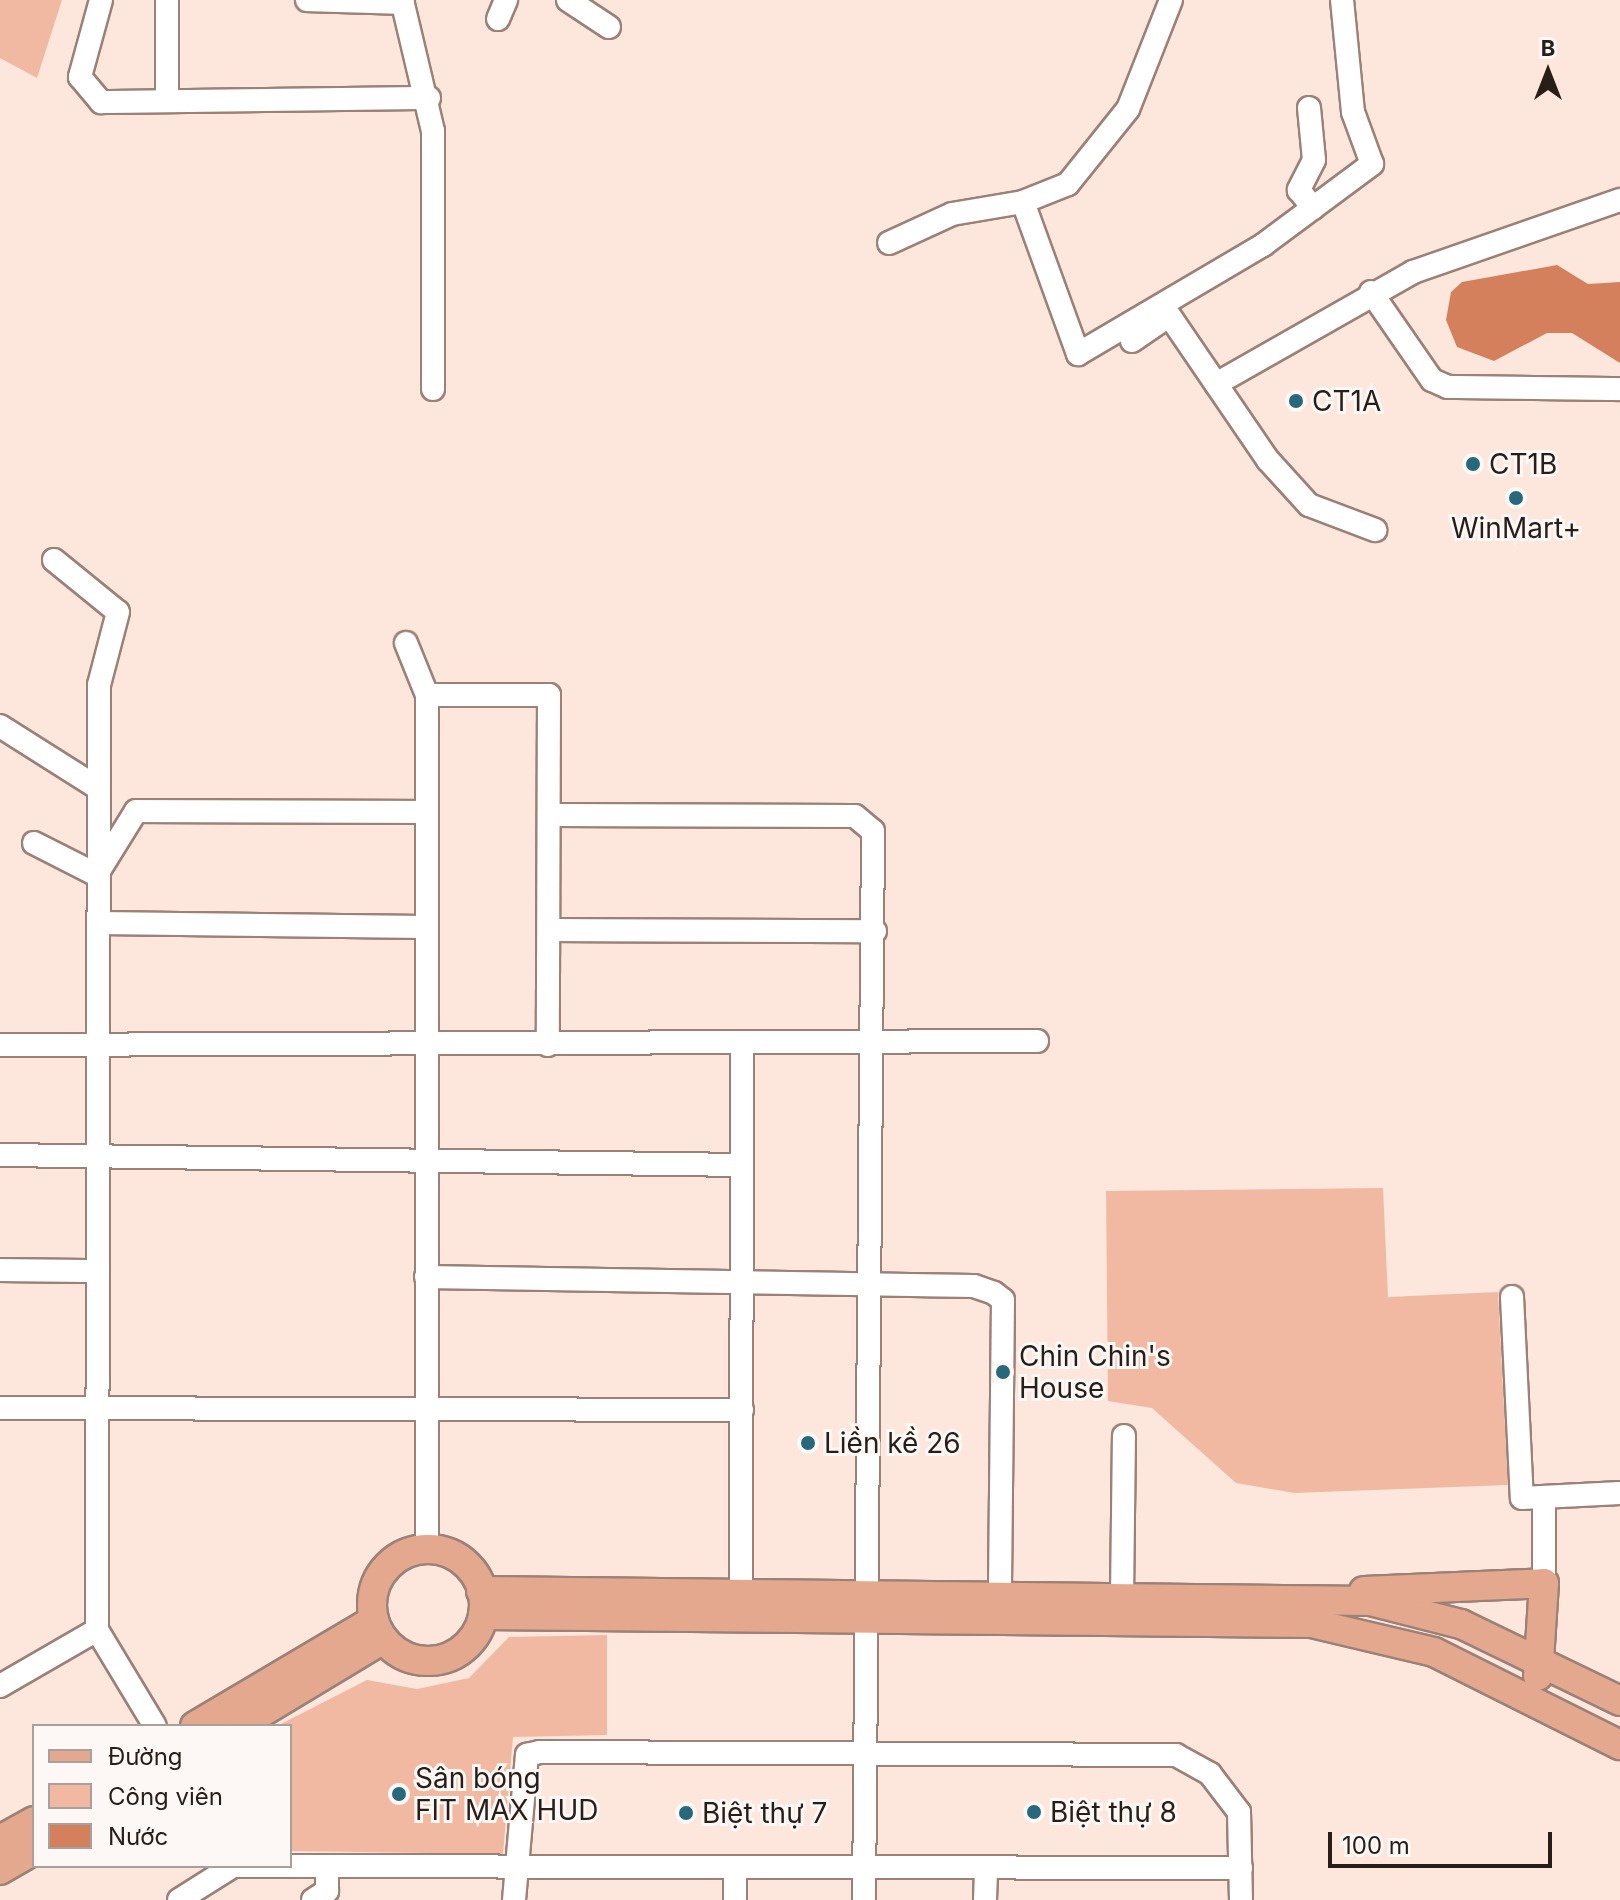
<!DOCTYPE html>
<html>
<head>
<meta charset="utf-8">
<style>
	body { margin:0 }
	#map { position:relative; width:1620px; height:1900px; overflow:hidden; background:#fde6dc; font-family:Inter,sans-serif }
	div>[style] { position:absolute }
	.green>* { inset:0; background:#f2b9a2 }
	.water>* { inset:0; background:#d5805d }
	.roads { filter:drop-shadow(2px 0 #9b8177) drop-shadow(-2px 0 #9b8177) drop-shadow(0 2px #9b8177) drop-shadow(0 -2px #9b8177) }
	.minor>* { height:22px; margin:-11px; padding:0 11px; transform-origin:11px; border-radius:11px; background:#fff }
	.major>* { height:28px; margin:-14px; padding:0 14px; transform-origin:14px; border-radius:14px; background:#e3a88e }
	.major>.ring { margin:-14px; padding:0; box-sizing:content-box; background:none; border:28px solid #e3a88e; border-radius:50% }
	.dots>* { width:22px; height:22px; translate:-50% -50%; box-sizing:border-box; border:4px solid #fdf7f5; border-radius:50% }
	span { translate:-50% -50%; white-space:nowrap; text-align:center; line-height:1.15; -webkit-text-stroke:6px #fdf7f5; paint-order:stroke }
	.poi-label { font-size:28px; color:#281e19 }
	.left { translate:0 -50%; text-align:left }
	.legend { position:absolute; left:32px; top:1724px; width:260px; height:144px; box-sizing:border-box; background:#fdf7f5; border:2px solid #a8a09d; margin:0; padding:10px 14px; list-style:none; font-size:24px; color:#281e19 }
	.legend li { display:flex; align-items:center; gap:16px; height:40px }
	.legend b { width:40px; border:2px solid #a8a09d }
	.north { position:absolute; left:1508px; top:32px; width:80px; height:80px; -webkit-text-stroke:6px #fdf7f5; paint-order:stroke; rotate:0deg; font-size:22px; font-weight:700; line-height:32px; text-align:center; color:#281e19 }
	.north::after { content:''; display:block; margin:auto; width:28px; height:36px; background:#281e19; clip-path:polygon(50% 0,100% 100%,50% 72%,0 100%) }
	.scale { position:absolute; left:1328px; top:1832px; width:224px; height:36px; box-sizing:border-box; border:4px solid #281e19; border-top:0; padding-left:10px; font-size:24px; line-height:28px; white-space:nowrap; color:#281e19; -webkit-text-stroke:6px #fdf7f5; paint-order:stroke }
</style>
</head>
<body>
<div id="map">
	<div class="green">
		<div style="clip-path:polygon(0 0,62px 0,37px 78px,0 58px)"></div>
		<div style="clip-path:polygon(1383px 1188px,1388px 1297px,1498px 1292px,1508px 1485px,1294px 1493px,1236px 1483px,1152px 1408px,1108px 1401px,1106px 1191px)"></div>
		<div style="clip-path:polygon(607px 1635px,607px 1735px,513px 1737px,503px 1854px,290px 1851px,290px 1726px,277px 1726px,367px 1680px,417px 1689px,469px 1678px,509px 1637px)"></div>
	</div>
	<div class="water">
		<div style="clip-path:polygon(1557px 265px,1588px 284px,1620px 282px,1620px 363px,1572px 333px,1547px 333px,1494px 361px,1457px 347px,1446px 320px,1451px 292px,1462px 282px)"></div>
	</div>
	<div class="roads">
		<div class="minor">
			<div style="left:101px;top:0;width:80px;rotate:105.3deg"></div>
			<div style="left:80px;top:77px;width:33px;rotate:50deg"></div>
			<div style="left:101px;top:102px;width:328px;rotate:-0.7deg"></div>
			<div style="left:307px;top:0;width:96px;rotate:1.8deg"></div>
			<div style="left:402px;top:0;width:135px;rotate:76.7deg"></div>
			<div style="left:433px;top:131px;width:258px;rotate:90deg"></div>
			<div style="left:568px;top:0;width:49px;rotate:33.4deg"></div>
			<div style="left:1171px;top:0;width:117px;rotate:111.5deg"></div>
			<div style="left:1128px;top:109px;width:96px;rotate:128.7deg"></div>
			<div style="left:1068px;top:184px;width:48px;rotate:158.2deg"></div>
			<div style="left:1023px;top:202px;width:162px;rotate:70.1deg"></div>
			<div style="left:1078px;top:354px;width:215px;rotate:-30.5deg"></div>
			<div style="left:1263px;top:245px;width:136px;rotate:-36.6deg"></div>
			<div style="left:1372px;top:164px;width:55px;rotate:-110.1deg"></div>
			<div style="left:1353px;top:112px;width:113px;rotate:-95.6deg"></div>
			<div style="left:498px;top:19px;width:21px;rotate:-67deg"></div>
			<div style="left:167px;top:101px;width:101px;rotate:-90deg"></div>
			<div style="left:1309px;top:108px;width:52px;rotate:84.5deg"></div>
			<div style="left:1314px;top:160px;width:34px;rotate:117deg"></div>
			<div style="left:1299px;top:190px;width:23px;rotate:52deg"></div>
			<div style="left:889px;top:243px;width:69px;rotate:-24.7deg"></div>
			<div style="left:952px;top:214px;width:72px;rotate:-9.6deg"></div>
			<div style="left:1371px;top:292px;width:107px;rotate:55.3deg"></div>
			<div style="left:1432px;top:380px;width:17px;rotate:24deg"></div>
			<div style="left:1448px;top:387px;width:172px;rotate:0.7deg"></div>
			<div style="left:1169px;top:315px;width:176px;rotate:55.7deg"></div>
			<div style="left:1268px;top:460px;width:61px;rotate:47.7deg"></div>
			<div style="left:1309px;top:505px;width:71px;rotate:20.7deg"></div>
			<div style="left:1132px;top:341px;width:42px;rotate:-34.4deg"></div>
			<div style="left:1216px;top:384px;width:227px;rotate:-29.6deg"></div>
			<div style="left:1413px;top:272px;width:219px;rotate:-19.2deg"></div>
			<div style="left:54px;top:560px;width:82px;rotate:39.1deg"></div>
			<div style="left:118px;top:612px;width:75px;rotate:104.6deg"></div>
			<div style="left:99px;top:685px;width:945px;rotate:90.12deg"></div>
			<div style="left:97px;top:1630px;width:112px;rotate:58.9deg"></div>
			<div style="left:406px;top:643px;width:56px;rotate:68deg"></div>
			<div style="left:427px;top:695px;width:854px;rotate:90deg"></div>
			<div style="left:427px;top:695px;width:122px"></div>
			<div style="left:549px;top:695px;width:350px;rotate:90.2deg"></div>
			<div style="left:0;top:726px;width:116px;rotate:32.3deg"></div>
			<div style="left:551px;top:815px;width:304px;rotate:0.2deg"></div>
			<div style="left:855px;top:816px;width:23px;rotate:40deg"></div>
			<div style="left:873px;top:831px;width:1069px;rotate:90.48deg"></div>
			<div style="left:34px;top:843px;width:71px;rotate:26.9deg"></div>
			<div style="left:97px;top:874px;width:74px;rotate:-58.2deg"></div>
			<div style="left:136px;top:811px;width:289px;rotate:0.2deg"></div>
			<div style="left:99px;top:923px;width:325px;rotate:0.7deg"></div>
			<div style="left:549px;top:930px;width:326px;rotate:0.2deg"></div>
			<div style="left:0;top:1045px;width:1037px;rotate:-0.22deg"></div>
			<div style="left:0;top:1155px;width:740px;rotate:0.77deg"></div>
			<div style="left:0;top:1270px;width:98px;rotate:0.6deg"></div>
			<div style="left:426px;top:1277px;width:548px;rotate:0.94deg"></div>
			<div style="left:974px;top:1286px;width:21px;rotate:19deg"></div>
			<div style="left:994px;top:1293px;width:11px;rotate:38deg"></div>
			<div style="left:1003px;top:1300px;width:296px;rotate:90.6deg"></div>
			<div style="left:1512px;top:1297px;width:201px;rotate:87.2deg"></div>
			<div style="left:1522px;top:1498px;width:98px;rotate:-2.9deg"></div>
			<div style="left:0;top:1408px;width:742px;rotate:0.15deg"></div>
			<div style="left:1544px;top:1497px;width:86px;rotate:90deg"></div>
			<div style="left:741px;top:1592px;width:545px;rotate:-89.89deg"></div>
			<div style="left:1122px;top:1597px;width:161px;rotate:-89.3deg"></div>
			<div style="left:0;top:1686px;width:112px;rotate:-30deg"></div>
			<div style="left:233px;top:1866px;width:1008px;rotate:0.11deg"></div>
			<div style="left:179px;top:1900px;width:64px;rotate:-32.2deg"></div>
			<div style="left:313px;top:1900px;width:17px;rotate:-33deg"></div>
			<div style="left:327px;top:1891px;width:24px;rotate:-90deg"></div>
			<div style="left:514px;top:1900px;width:146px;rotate:-84.9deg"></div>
			<div style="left:527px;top:1755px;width:13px;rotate:-13deg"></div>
			<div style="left:540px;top:1752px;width:636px;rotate:0.27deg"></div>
			<div style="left:1176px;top:1755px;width:39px;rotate:29deg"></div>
			<div style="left:1210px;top:1774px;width:48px;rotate:52.7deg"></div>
			<div style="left:1239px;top:1812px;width:88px;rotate:88.7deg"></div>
			<div style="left:735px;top:1900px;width:31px;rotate:-90deg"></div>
			<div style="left:985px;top:1900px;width:33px;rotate:-88deg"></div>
		</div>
		<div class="major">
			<div class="ring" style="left:372px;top:1549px;width:84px;height:84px"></div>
			<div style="left:481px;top:1591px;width:889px;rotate:0.64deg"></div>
			<div style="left:1370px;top:1601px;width:94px;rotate:14.2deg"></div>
			<div style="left:1461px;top:1624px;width:177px;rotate:25.8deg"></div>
			<div style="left:1364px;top:1591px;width:180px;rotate:-2.5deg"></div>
			<div style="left:1544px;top:1583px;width:93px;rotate:93.7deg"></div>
			<div style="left:483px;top:1615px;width:828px;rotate:0.55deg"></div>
			<div style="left:1311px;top:1623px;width:126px;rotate:13.3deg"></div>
			<div style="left:1434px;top:1652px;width:208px;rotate:26.6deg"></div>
			<div style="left:195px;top:1726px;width:208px;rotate:-30.6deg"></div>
			<div style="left:239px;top:1726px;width:168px;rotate:-31.1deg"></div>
			<div style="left:0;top:1840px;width:39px;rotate:-29deg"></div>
			<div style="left:0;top:1870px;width:39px;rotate:-30deg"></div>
		</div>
	</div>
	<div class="dots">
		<div style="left:1296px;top:401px;background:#28687d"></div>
		<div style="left:1473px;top:464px;background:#28687d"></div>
		<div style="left:1516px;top:498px;background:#28687d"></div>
		<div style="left:1003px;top:1372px;background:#28687d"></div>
		<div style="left:808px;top:1443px;background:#28687d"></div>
		<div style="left:399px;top:1794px;background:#28687d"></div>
		<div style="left:1034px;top:1812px;background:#28687d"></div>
		<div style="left:686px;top:1813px;background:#28687d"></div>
	</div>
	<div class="poi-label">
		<span class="left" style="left:1312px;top:401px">CT1A</span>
		<span class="left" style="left:1489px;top:464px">CT1B</span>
		<span style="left:1516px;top:528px">WinMart+</span>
		<span class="left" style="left:1019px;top:1372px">Chin Chin's<br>House</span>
		<span class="left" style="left:824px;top:1443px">Liền kề 26</span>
		<span class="left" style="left:415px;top:1794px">Sân bóng<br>FIT MAX HUD</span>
		<span class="left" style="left:1050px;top:1812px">Biệt thự 8</span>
		<span class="left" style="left:702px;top:1813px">Biệt thự 7</span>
	</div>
	<ul class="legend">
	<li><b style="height:10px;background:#e3a88e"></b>Đường</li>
	<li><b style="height:22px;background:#f2b9a2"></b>Công viên</li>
	<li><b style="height:22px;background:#d5805d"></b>Nước</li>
	</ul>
	<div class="north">B</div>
	<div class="scale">100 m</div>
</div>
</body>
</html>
